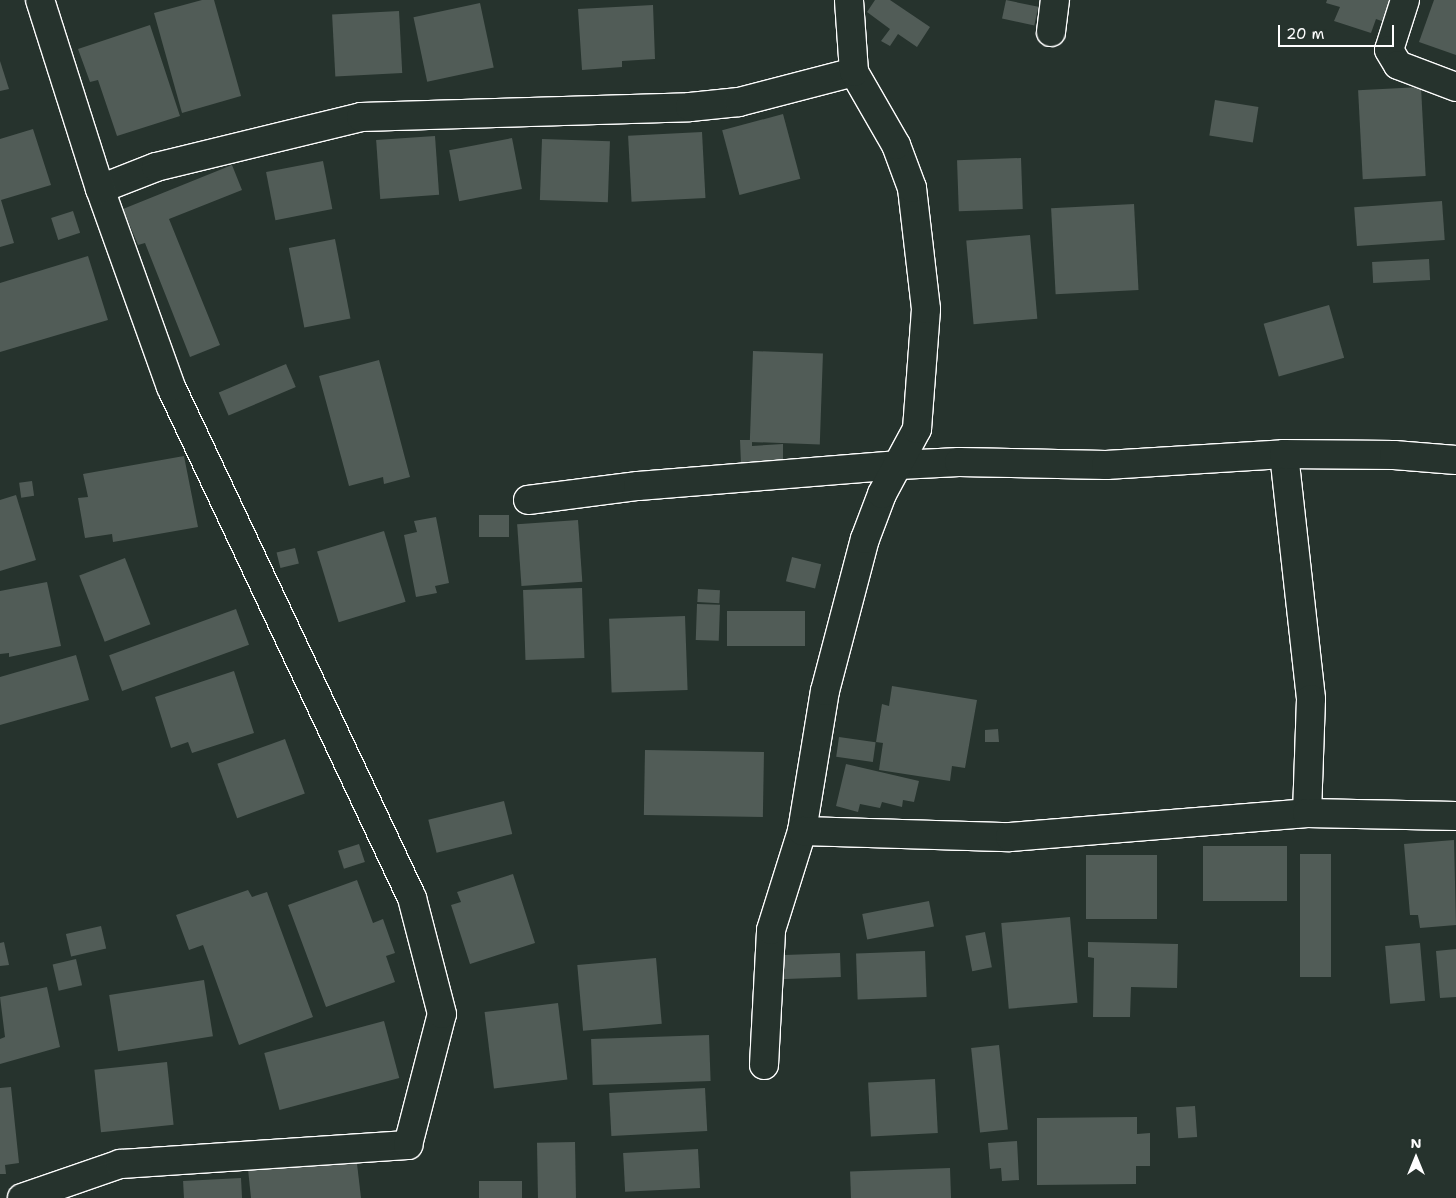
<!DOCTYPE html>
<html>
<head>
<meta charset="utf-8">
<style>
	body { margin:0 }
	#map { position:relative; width:1456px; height:1198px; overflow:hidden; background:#26332d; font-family:"Shantell Sans",sans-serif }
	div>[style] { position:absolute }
	.building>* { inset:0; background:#515c57; transform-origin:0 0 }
	.roads { filter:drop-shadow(1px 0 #fff) drop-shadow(-1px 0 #fff) drop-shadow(0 1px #fff) drop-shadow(0 -1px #fff) }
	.minor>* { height:28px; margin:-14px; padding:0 14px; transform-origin:14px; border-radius:14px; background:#26332d }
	span { translate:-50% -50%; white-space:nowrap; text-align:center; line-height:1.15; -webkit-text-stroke:4.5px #26332d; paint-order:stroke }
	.north { position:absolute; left:1391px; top:1133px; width:50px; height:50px; -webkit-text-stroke:4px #26332d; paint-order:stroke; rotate:0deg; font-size:14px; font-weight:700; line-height:20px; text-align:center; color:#fff }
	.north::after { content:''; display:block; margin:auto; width:18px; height:22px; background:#fff; clip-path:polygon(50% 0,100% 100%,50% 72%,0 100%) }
	.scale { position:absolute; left:1278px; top:25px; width:116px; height:22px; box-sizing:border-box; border:2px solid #fff; border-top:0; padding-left:6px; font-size:15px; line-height:18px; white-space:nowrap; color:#fff; -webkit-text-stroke:4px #26332d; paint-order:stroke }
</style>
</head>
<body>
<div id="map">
	<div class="building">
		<div style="clip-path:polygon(202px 0,214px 0,241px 96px,182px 113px,154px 13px)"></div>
		<div style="clip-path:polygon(875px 0,890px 0,930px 27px,917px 47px,898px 34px,890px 46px,881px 41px,890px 29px,867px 12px)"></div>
		<div style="left:1006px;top:0;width:33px;height:19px;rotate:12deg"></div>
		<div style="clip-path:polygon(1327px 0,1395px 0,1387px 23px,1376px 19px,1371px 33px,1334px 21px,1340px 7px,1326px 3px)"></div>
		<div style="clip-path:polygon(1434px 0,1456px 0,1456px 55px,1419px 42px)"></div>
		<div style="left:480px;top:3px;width:66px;height:68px;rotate:78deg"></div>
		<div style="clip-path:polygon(653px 5px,655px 59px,622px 61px,622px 67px,582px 70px,578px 9px)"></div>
		<div style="left:399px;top:11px;width:62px;height:67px;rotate:87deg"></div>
		<div style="clip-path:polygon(150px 25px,180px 116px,117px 136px,98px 80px,90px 82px,78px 49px)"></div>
		<div style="clip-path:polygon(0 61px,9px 89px,0 91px)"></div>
		<div style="left:1421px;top:87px;width:89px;height:63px;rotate:87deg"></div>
		<div style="left:1215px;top:100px;width:44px;height:36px;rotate:9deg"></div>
		<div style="left:783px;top:114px;width:67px;height:63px;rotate:75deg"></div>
		<div style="clip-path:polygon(33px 129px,51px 185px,1px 200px,14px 243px,0 247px,0 139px)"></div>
		<div style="left:702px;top:132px;width:66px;height:74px;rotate:87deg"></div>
		<div style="left:435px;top:136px;width:59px;height:59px;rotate:86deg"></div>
		<div style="left:512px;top:138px;width:52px;height:64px;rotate:79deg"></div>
		<div style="left:542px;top:139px;width:68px;height:61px;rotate:2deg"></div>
		<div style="left:1021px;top:158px;width:51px;height:64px;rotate:88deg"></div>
		<div style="left:323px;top:161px;width:49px;height:58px;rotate:79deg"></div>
		<div style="clip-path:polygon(232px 165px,242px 190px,169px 219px,220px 345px,190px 357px,145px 243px,138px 245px,123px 209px)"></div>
		<div style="left:1442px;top:201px;width:39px;height:88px;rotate:86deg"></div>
		<div style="left:1134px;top:204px;width:86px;height:83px;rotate:87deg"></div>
		<div style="left:73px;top:211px;width:23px;height:23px;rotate:72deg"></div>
		<div style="left:1030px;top:235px;width:84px;height:64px;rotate:85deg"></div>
		<div style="left:335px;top:239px;width:81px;height:47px;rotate:79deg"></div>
		<div style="clip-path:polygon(88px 256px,108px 320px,0 352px,0 283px)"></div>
		<div style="left:1429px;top:259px;width:21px;height:57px;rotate:87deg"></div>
		<div style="left:1329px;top:305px;width:55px;height:68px;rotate:74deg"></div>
		<div style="left:753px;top:351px;width:70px;height:91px;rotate:2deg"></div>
		<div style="clip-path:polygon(379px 360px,410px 477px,384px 484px,383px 477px,349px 486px,319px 376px)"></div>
		<div style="left:286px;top:364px;width:25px;height:73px;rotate:67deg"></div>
		<div style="clip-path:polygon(740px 440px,752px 440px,752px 446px,783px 444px,783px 463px,741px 464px)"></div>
		<div style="clip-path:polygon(184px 456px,198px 527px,113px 542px,112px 534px,85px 538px,78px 498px,88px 497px,83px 474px)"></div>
		<div style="left:32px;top:481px;width:15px;height:13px;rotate:82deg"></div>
		<div style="clip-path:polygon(16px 495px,36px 560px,0 571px,0 500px)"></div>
		<div style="left:479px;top:515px;width:30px;height:22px"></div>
		<div style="clip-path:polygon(436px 517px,449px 583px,435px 586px,437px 593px,416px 597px,404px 535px,417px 532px,414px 521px)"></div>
		<div style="left:578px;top:520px;width:62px;height:61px;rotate:86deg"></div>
		<div style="left:384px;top:531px;width:74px;height:70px;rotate:73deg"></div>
		<div style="left:295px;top:548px;width:16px;height:19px;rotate:76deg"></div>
		<div style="left:792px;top:557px;width:30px;height:25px;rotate:14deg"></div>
		<div style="left:125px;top:558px;width:71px;height:49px;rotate:69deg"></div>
		<div style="clip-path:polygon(47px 582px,61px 646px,9px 657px,9px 653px,0 654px,0 591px)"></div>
		<div style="left:582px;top:588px;width:70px;height:59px;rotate:88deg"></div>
		<div style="left:698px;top:589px;width:22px;height:13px;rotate:3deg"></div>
		<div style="left:697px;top:604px;width:23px;height:36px;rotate:2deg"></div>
		<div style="left:236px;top:609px;width:38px;height:135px;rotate:70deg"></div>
		<div style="left:805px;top:611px;width:35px;height:78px;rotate:90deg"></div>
		<div style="left:685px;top:616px;width:74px;height:76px;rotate:88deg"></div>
		<div style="clip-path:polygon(76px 655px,89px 700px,0 725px,0 677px)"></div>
		<div style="clip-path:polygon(234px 671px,254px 733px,192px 753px,188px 742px,171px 748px,155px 697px)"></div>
		<div style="clip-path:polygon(892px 686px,977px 700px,965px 768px,952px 766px,950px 781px,879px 770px,883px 743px,876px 742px,882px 704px,889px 706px)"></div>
		<div style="clip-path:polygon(998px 729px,999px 742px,985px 742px,985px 730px)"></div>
		<div style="left:839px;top:737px;width:37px;height:20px;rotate:8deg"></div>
		<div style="left:285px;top:739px;width:58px;height:72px;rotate:70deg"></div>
		<div style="left:645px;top:750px;width:119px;height:65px;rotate:1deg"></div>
		<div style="clip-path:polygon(846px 764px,919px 781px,914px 802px,903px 800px,902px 807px,882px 802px,880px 808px,860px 804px,858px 812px,836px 806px)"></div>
		<div style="left:504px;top:801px;width:34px;height:78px;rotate:76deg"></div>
		<div style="clip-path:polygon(1454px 840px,1456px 925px,1420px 928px,1418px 915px,1410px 915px,1404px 844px)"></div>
		<div style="left:359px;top:844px;width:19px;height:22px;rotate:72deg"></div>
		<div style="left:1203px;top:846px;width:84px;height:55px"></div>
		<div style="left:1300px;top:854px;width:31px;height:123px"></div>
		<div style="left:1157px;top:855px;width:64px;height:71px;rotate:90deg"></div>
		<div style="clip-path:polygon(513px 874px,535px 943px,470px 964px,451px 905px,461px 902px,457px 892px)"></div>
		<div style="clip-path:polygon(357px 880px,373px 923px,383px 919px,395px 953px,386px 956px,395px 982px,326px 1007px,288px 905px)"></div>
		<div style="clip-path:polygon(248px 890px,252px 897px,267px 892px,313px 1017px,239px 1045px,203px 945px,189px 950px,176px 915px)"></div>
		<div style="left:929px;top:901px;width:26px;height:68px;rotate:79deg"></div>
		<div style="left:1070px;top:917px;width:86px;height:69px;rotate:85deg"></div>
		<div style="left:101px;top:926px;width:23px;height:36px;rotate:77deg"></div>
		<div style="left:985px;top:932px;width:36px;height:20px;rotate:79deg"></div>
		<div style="clip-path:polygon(4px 942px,9px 965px,0 966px,0 943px)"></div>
		<div style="clip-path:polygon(1088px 942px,1178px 944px,1177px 988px,1131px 987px,1130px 1017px,1093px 1017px,1094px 958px,1088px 957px)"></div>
		<div style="left:1420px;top:943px;width:58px;height:35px;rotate:85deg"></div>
		<div style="clip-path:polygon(1456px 949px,1456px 997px,1440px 998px,1436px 951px)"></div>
		<div style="left:925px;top:951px;width:46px;height:69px;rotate:88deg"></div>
		<div style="left:840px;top:953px;width:24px;height:62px;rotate:88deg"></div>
		<div style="left:656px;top:958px;width:66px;height:79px;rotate:85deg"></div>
		<div style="left:76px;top:959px;width:27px;height:24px;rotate:77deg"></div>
		<div style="left:204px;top:980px;width:57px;height:96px;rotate:81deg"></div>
		<div style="clip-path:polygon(47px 987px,60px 1047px,0 1064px,0 1039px,5px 1037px,0 997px)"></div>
		<div style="left:558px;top:1003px;width:77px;height:74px;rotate:83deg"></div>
		<div style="left:384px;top:1021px;width:59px;height:124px;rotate:75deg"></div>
		<div style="left:709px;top:1035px;width:46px;height:118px;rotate:88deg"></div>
		<div style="left:999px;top:1045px;width:85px;height:28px;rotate:84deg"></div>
		<div style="left:167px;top:1062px;width:63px;height:73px;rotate:84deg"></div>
		<div style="left:935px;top:1079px;width:54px;height:67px;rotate:87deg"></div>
		<div style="clip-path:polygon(11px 1087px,19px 1163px,5px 1165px,6px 1174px,0 1174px,0 1088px)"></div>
		<div style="left:705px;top:1088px;width:43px;height:96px;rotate:87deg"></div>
		<div style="left:1195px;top:1106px;width:31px;height:19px;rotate:86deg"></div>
		<div style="clip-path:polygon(1137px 1117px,1137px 1134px,1150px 1133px,1150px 1166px,1136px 1166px,1136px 1184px,1037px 1185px,1037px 1118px)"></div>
		<div style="clip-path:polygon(1017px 1141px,1019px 1180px,1002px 1181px,1001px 1168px,990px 1169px,988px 1143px)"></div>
		<div style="left:575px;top:1142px;width:56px;height:38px;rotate:89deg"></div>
		<div style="left:698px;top:1149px;width:39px;height:75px;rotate:87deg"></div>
		<div style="clip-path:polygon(356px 1155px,361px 1198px,251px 1198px,248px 1169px)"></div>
		<div style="left:950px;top:1168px;width:30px;height:100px;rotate:88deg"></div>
		<div style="left:241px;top:1178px;width:20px;height:58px;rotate:87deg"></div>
		<div style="left:479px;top:1181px;width:43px;height:17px"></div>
	</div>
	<div class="roads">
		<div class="minor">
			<div style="left:1405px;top:0;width:52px;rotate:107.7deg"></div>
			<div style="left:1389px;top:50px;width:17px;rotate:59deg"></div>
			<div style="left:1398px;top:65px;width:62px;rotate:20.8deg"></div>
			<div style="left:1051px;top:32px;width:32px;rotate:-83deg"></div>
			<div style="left:100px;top:189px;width:60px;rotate:-21.4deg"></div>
			<div style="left:156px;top:167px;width:211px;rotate:-13.7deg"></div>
			<div style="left:361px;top:117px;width:329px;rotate:-1.7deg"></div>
			<div style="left:690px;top:107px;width:49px;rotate:-5.8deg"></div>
			<div style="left:739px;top:102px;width:119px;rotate:-14.6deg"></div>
			<div style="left:1284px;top:454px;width:246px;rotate:83.7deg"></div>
			<div style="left:1311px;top:699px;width:114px;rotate:92deg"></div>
			<div style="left:528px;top:500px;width:111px;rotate:-7.3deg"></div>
			<div style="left:638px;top:486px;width:262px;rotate:-4.6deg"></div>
			<div style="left:899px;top:465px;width:60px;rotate:-2.9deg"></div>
			<div style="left:959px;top:462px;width:147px;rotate:1.2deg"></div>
			<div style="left:1106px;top:465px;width:178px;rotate:-3.5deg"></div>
			<div style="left:1284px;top:454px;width:110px;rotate:0.5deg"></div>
			<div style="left:1394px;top:455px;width:62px;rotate:4.6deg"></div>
			<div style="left:802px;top:831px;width:142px;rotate:-80.7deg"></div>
			<div style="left:825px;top:691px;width:157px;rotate:-75.3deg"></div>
			<div style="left:865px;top:539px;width:48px;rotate:-69.3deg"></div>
			<div style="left:882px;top:494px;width:74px;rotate:-61.7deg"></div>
			<div style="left:917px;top:429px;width:120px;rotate:-85.7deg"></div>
			<div style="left:926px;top:309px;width:122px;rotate:-96.6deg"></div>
			<div style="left:912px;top:188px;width:46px;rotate:-110.4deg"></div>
			<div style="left:896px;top:145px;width:84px;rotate:-119.9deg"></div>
			<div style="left:854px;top:72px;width:72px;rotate:-94deg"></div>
			<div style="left:764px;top:1065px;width:135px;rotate:-87deg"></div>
			<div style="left:771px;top:930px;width:104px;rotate:-72.6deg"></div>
			<div style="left:802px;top:831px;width:208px;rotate:1.7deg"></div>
			<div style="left:1010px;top:837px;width:298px;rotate:-4.6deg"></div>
			<div style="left:1307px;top:813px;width:149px;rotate:1.2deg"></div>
			<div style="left:22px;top:1198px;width:104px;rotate:-19.1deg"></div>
			<div style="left:120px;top:1164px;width:289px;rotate:-3.8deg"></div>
			<div style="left:408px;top:1145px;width:135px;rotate:-75.5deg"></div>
			<div style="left:442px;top:1014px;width:120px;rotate:-104.5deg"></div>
			<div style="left:412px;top:898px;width:565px;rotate:-115.25deg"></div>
			<div style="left:171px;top:387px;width:210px;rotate:-109.7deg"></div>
			<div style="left:100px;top:189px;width:198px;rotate:-107.6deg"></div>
		</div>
	</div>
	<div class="north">N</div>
	<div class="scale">20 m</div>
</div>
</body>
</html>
